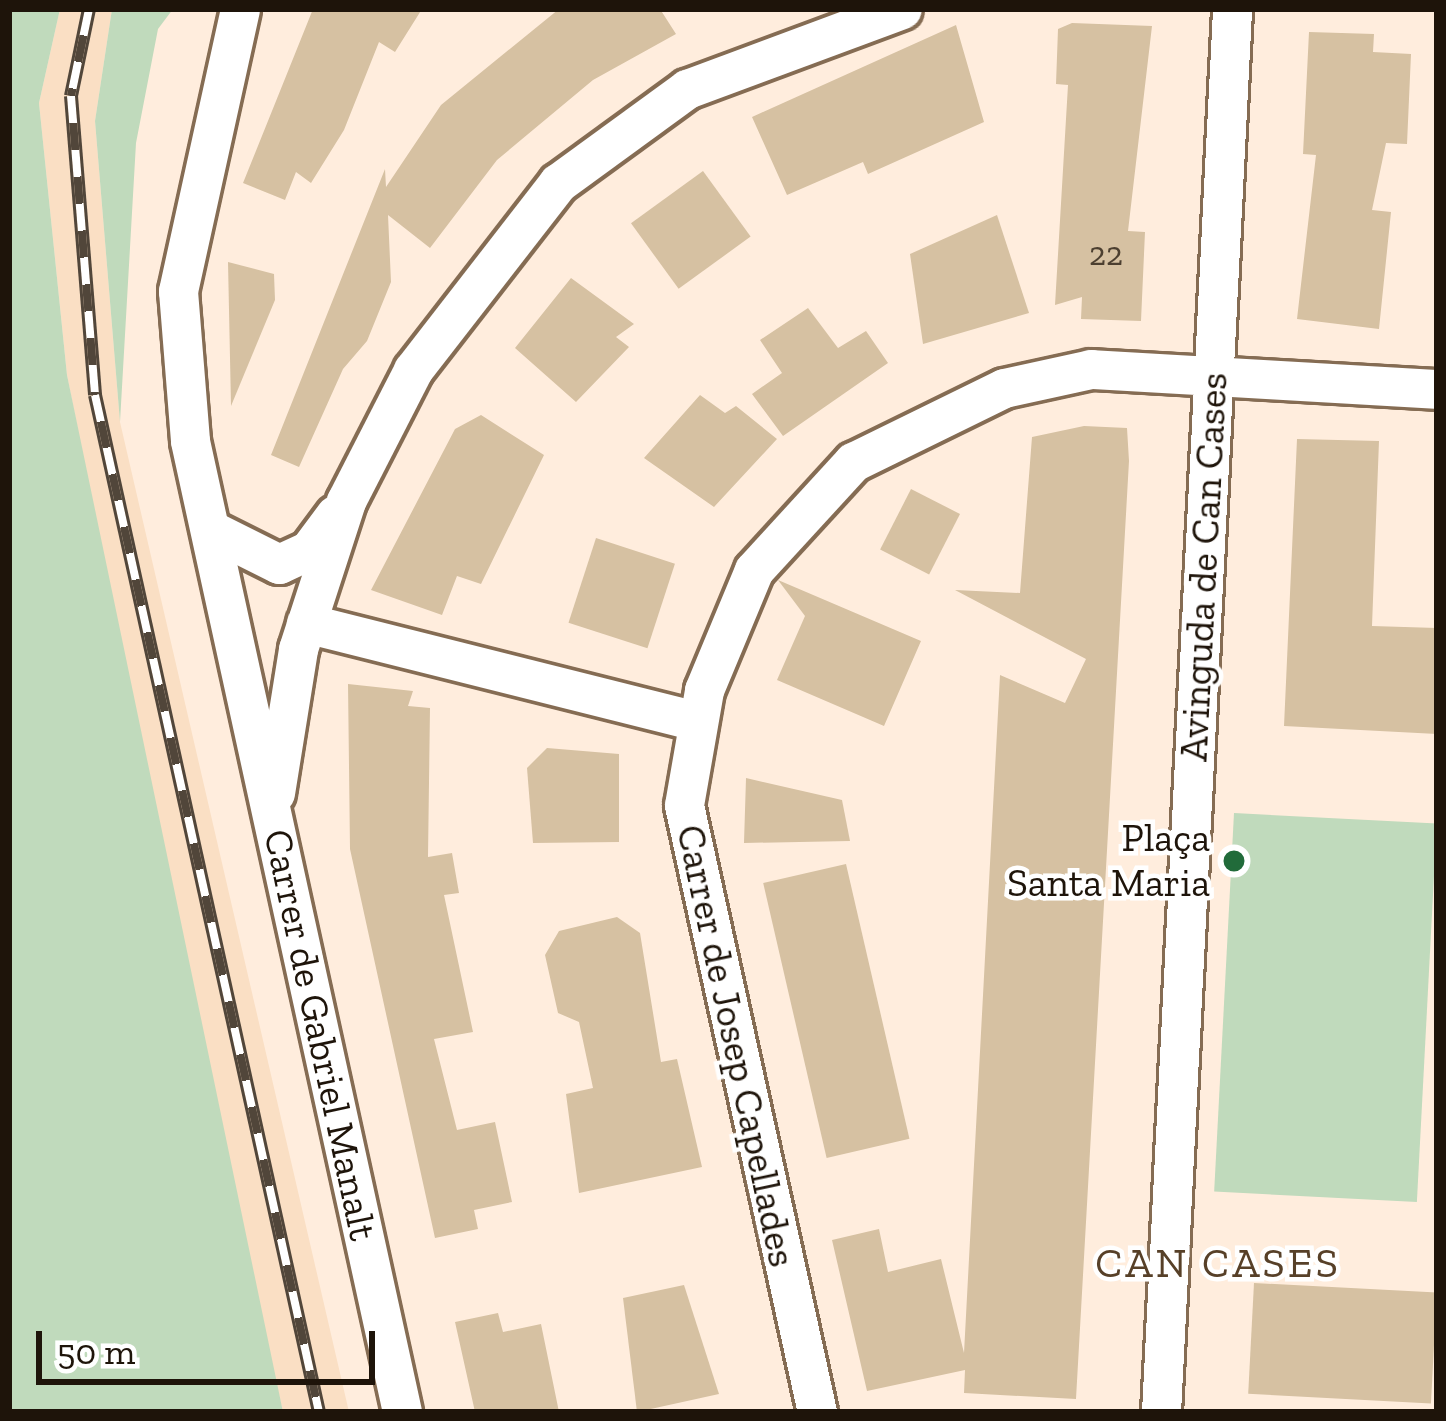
<!DOCTYPE html>
<html>
<head>
<meta charset="utf-8">
<style>
	body { margin:0 }
	#map { position:relative; width:1446px; height:1421px; overflow:hidden; background:#ffeddd; font-family:"Zilla Slab",serif }
	div>[style] { position:absolute }
	.built>* { inset:0; background:#fadfc4 }
	.green>* { inset:0; background:#c0dabc; transform-origin:0 0 }
	.building>* { inset:0; background:#d6c1a2; transform-origin:0 0 }
	.roads { filter:drop-shadow(3px 0 #856c53) drop-shadow(-3px 0 #856c53) drop-shadow(0 3px #856c53) drop-shadow(0 -3px #856c53) }
	.street>* { height:39px; margin:-19.5px; padding:0 19.5px; transform-origin:19.5px; border-radius:19.5px; background:#fff }
	.rail>* { height:14px; margin-top:-7px; transform-origin:0; background:repeating-linear-gradient(90deg,#fff 0 27px,#51463a 0 54px); box-sizing:border-box; border-block:3px solid #51463a }
	.dots>* { width:33px; height:33px; translate:-50% -50%; box-sizing:border-box; border:6px solid #fff; border-radius:50% }
	span { translate:-50% -50%; white-space:nowrap; text-align:center; line-height:1.15; -webkit-text-stroke:9px #fff; paint-order:stroke }
	.number-label { font-size:33px; color:#4c3f30 }
	.number-label span { -webkit-text-stroke-width:0 }
	.street-label { font-size:39px; color:#1e140a }
	.poi-label { font-size:39px; color:#1e140a }
	.right { translate:-100% -50%; text-align:right }
	.neighbourhood-label { font-size:42px; color:#574028; letter-spacing:3px }
	.frame { position:absolute; inset:0; border:12px solid #1e140a; pointer-events:none }
	.scale { position:absolute; left:36px; top:1331px; width:339px; height:54px; box-sizing:border-box; border:6px solid #1e140a; border-top:0; padding-left:15px; font-size:36px; line-height:42px; white-space:nowrap; color:#1e140a; -webkit-text-stroke:9px #fff; paint-order:stroke }
</style>
</head>
<body>
<div id="map">
	<div class="built">
		<div style="clip-path:polygon(60px 9px,112px 9px,95px 121px,120px 422px,349px 1412px,283px 1412px,215px 1119px,67px 375px,39px 103px)"></div>
	</div>
	<div class="green">
		<div style="clip-path:polygon(9px 9px,60px 9px,39px 103px,67px 375px,283px 1412px,9px 1412px)"></div>
		<div style="clip-path:polygon(112px 9px,173px 9px,158px 29px,136px 143px,120px 422px,95px 121px)"></div>
		<div style="left:1234px;top:813px;width:203px;height:379px;rotate:3deg"></div>
	</div>
	<div class="building">
		<div style="clip-path:polygon(313px 9px,422px 9px,395px 52px,379px 42px,344px 130px,311px 183px,296px 172px,285px 200px,243px 183px)"></div>
		<div style="clip-path:polygon(559px 9px,660px 9px,676px 34px,593px 80px,497px 160px,430px 248px,388px 215px,391px 282px,367px 341px,343px 369px,299px 467px,271px 455px,385px 169px,386px 187px,441px 105px)"></div>
		<div style="clip-path:polygon(1072px 23px,1152px 26px,1128px 231px,1145px 232px,1141px 321px,1081px 319px,1082px 297px,1055px 305px,1068px 85px,1056px 84px,1058px 29px)"></div>
		<div style="clip-path:polygon(956px 25px,984px 122px,868px 174px,863px 162px,787px 195px,752px 117px)"></div>
		<div style="clip-path:polygon(1309px 32px,1374px 34px,1373px 52px,1411px 54px,1407px 144px,1386px 143px,1372px 210px,1391px 212px,1379px 329px,1297px 319px,1316px 155px,1303px 154px)"></div>
		<div style="left:703px;top:171px;width:81px;height:89px;rotate:54deg"></div>
		<div style="clip-path:polygon(997px 215px,1029px 313px,923px 344px,910px 254px)"></div>
		<div style="clip-path:polygon(228px 262px,274px 274px,275px 300px,231px 406px)"></div>
		<div style="clip-path:polygon(571px 278px,634px 324px,616px 337px,629px 347px,576px 402px,515px 348px)"></div>
		<div style="clip-path:polygon(808px 308px,838px 348px,866px 331px,888px 363px,783px 436px,752px 394px,782px 373px,760px 340px)"></div>
		<div style="clip-path:polygon(700px 395px,725px 413px,736px 406px,777px 439px,714px 507px,644px 458px)"></div>
		<div style="clip-path:polygon(481px 415px,544px 455px,481px 584px,457px 576px,442px 615px,371px 590px,455px 429px)"></div>
		<div style="clip-path:polygon(1084px 426px,1127px 428px,1129px 461px,1076px 1399px,964px 1393px,965px 1370px,867px 1391px,832px 1240px,879px 1229px,888px 1272px,941px 1259px,964px 1353px,1000px 675px,1065px 703px,1086px 659px,955px 590px,1020px 593px,1032px 437px)"></div>
		<div style="clip-path:polygon(1297px 439px,1379px 441px,1372px 626px,1437px 628px,1437px 734px,1284px 726px)"></div>
		<div style="left:911px;top:489px;width:55px;height:68px;rotate:27deg"></div>
		<div style="left:596px;top:538px;width:83px;height:89px;rotate:18deg"></div>
		<div style="clip-path:polygon(778px 580px,921px 641px,884px 726px,777px 680px,805px 616px)"></div>
		<div style="clip-path:polygon(348px 684px,413px 691px,408px 706px,430px 708px,428px 857px,452px 853px,459px 893px,444px 895px,473px 1032px,434px 1039px,457px 1130px,495px 1122px,512px 1202px,474px 1210px,478px 1229px,435px 1238px,350px 849px)"></div>
		<div style="clip-path:polygon(547px 748px,619px 754px,619px 842px,533px 843px,527px 768px)"></div>
		<div style="clip-path:polygon(746px 778px,842px 800px,850px 841px,744px 843px)"></div>
		<div style="left:846px;top:864px;width:282px;height:85px;rotate:77deg"></div>
		<div style="clip-path:polygon(617px 917px,640px 933px,661px 1062px,677px 1059px,702px 1167px,579px 1193px,566px 1094px,593px 1088px,579px 1022px,558px 1013px,545px 955px,559px 931px)"></div>
		<div style="left:1254px;top:1283px;width:183px;height:111px;rotate:3deg"></div>
		<div style="clip-path:polygon(684px 1285px,719px 1394px,637px 1412px,623px 1298px)"></div>
		<div style="clip-path:polygon(498px 1313px,503px 1332px,541px 1324px,559px 1412px,475px 1412px,455px 1322px)"></div>
	</div>
	<div class="roads">
		<div class="street">
			<div style="left:240px;top:9px;width:289px;rotate:102.4deg"></div>
			<div style="left:178px;top:291px;width:150px;rotate:85.4deg"></div>
			<div style="left:190px;top:441px;width:994px;rotate:77.68deg"></div>
			<div style="left:211px;top:530px;width:76px;rotate:26.6deg"></div>
			<div style="left:279px;top:564px;width:33px;rotate:-25deg"></div>
			<div style="left:309px;top:550px;width:44px;rotate:-53.4deg"></div>
			<div style="left:306px;top:623px;width:403px;rotate:14.1deg"></div>
			<div style="left:275px;top:793px;width:146px;rotate:-80.9deg"></div>
			<div style="left:298px;top:649px;width:156px;rotate:-72deg"></div>
			<div style="left:346px;top:501px;width:147px;rotate:-62.9deg"></div>
			<div style="left:413px;top:370px;width:237px;rotate:-52.2deg"></div>
			<div style="left:558px;top:183px;width:160px;rotate:-36.1deg"></div>
			<div style="left:687px;top:89px;width:229px;rotate:-20.4deg"></div>
			<div style="left:817px;top:1412px;width:621px;rotate:-102.36deg"></div>
			<div style="left:684px;top:805px;width:117px;rotate:-80.1deg"></div>
			<div style="left:704px;top:690px;width:130px;rotate:-67.4deg"></div>
			<div style="left:754px;top:570px;width:147px;rotate:-47.5deg"></div>
			<div style="left:853px;top:462px;width:168px;rotate:-26.1deg"></div>
			<div style="left:1004px;top:388px;width:89px;rotate:-12.3deg"></div>
			<div style="left:1091px;top:369px;width:347px;rotate:3.3deg"></div>
			<div style="left:1161px;top:1412px;width:1405px;rotate:-87.1deg"></div>
		</div>
	</div>
	<div class="rail">
		<div style="left:89px;top:9px;width:89px;rotate:101.7deg"></div>
		<div style="left:71px;top:96px;width:300px;rotate:85.4deg"></div>
		<div style="left:95px;top:395px;width:1041px;rotate:77.58deg"></div>
	</div>
	<div class="dots">
		<div style="left:1234px;top:861px;background:#216b3a"></div>
	</div>
	<div class="number-label">
		<span style="left:1106px;top:254px">22</span>
	</div>
	<div class="street-label">
		<span style="left:1204px;top:567px;rotate:-87deg">Avinguda de Can Cases</span>
		<span style="left:320px;top:1035px;rotate:78deg">Carrer de Gabriel Manalt</span>
		<span style="left:736px;top:1046px;rotate:78deg">Carrer de Josep Capellades</span>
	</div>
	<div class="poi-label">
		<span class="right" style="left:1210px;top:861px">Plaça<br>Santa Maria</span>
	</div>
	<div class="neighbourhood-label">
		<span style="left:1218px;top:1263px">CAN CASES</span>
	</div>
	<div class="frame"></div>
	<div class="scale">50 m</div>
</div>
</body>
</html>
